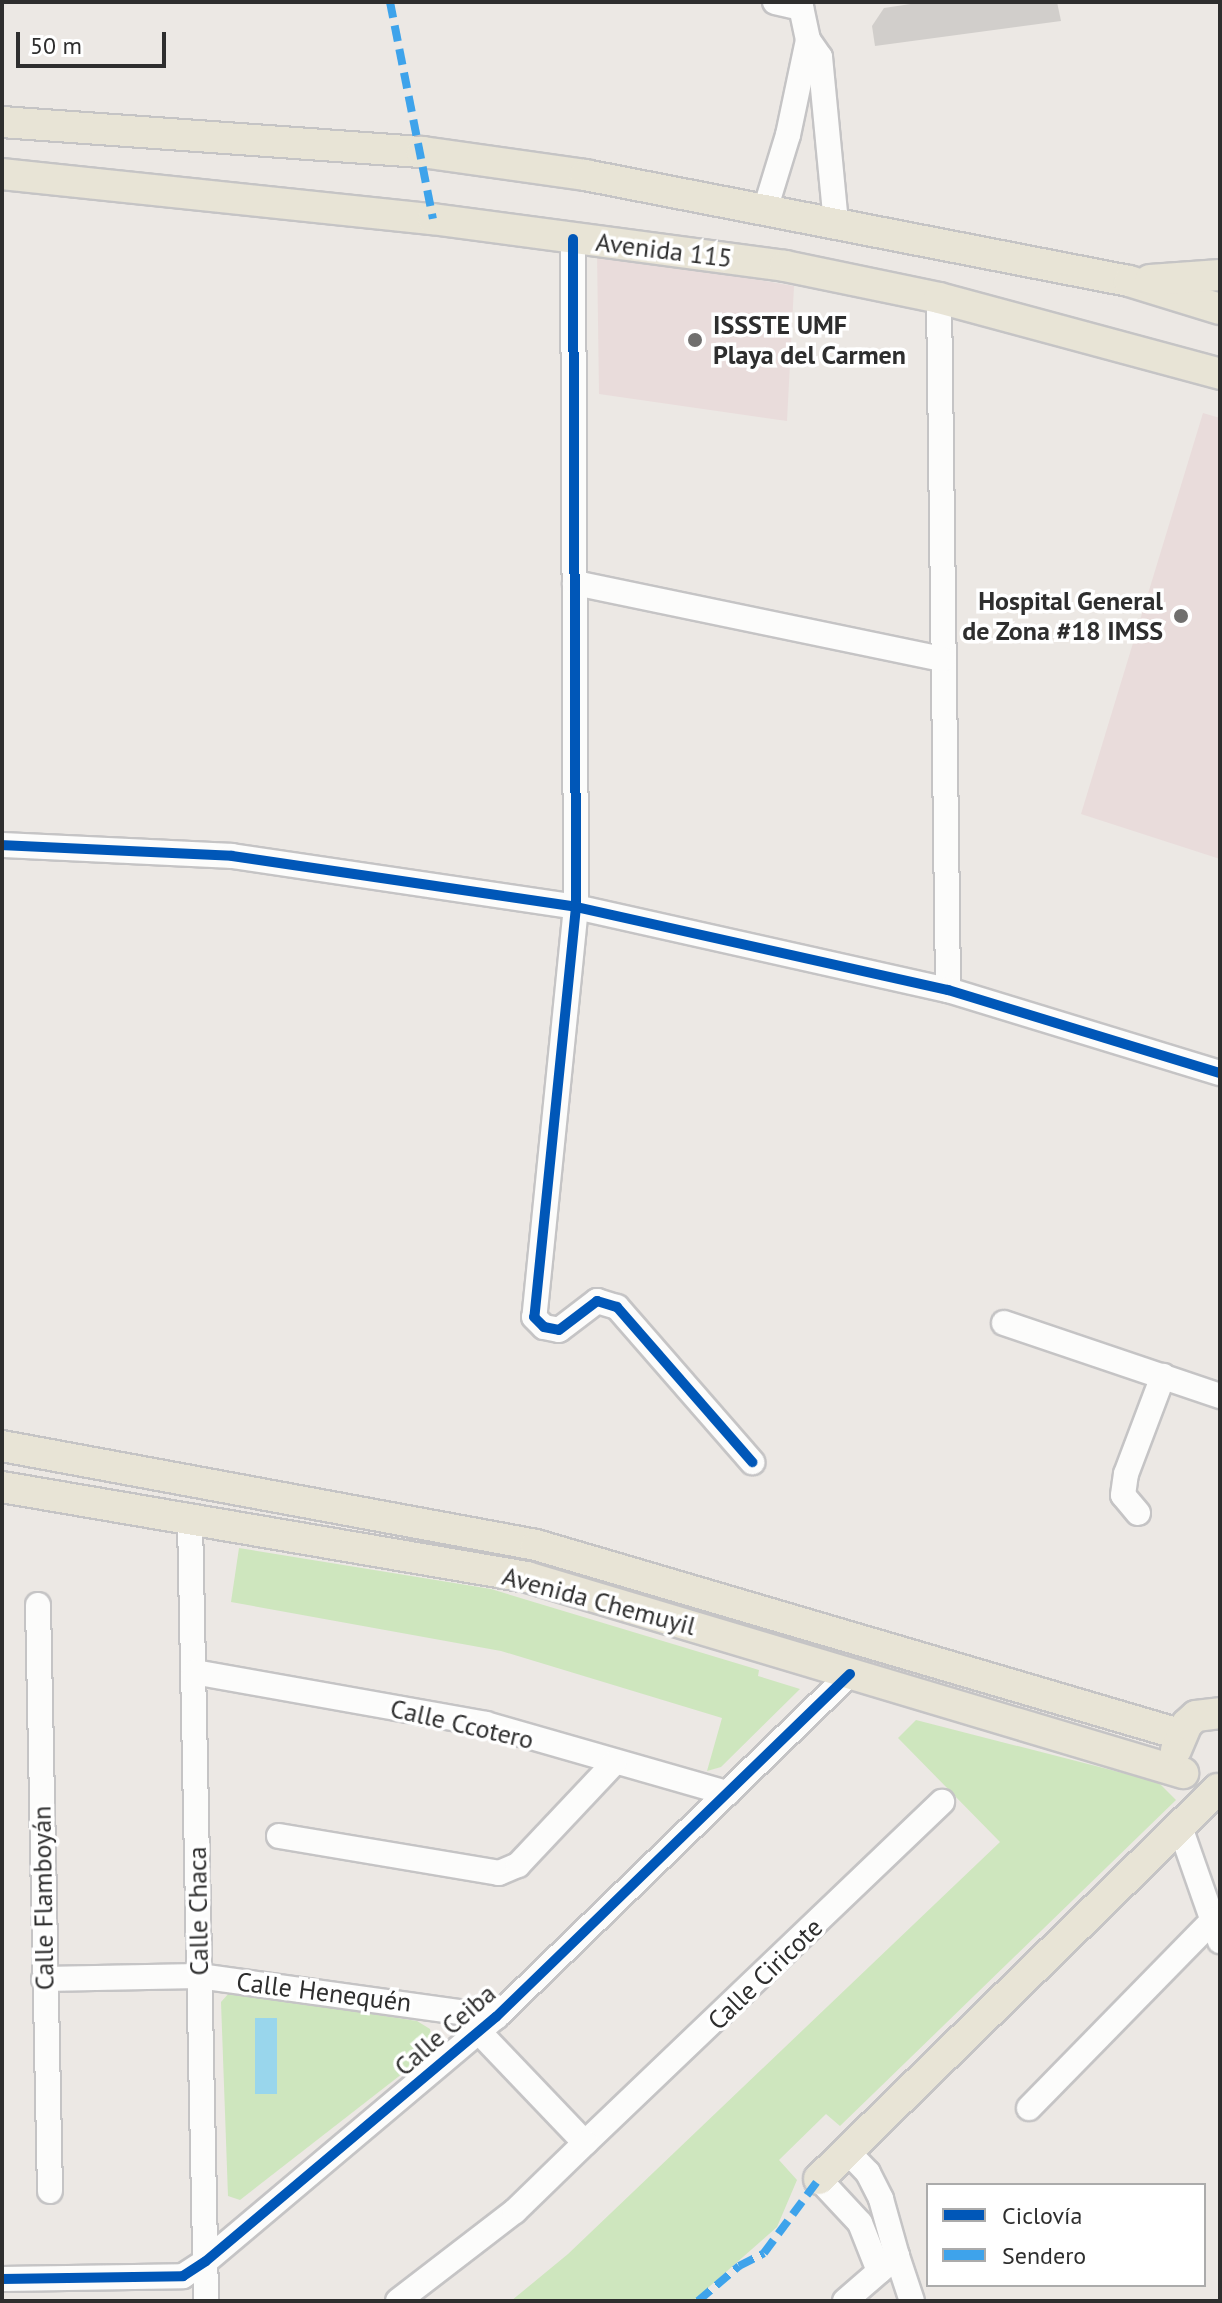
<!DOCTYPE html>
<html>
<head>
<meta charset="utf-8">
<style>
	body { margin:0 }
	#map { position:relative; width:1222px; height:2303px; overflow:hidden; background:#ece8e4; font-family:"PT Sans",sans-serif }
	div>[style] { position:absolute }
	.medical>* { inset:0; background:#e9dcdb }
	.green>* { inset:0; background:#cee6be }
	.water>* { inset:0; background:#99d6ec; transform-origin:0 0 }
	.building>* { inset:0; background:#d1cecb }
	.roads { filter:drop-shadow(2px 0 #c5c4c5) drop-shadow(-2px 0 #c5c4c5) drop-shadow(0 2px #c5c4c5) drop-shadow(0 -2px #c5c4c5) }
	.minor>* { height:24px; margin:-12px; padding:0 12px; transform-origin:12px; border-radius:12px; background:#fcfcfb }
	.major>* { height:30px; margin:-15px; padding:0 15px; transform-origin:15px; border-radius:15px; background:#e8e4d6 }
	.quiet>* { height:8px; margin-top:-4px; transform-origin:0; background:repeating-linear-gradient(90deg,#3ea3eb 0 16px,transparent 0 24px) }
	.cycleway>* { height:10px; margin:-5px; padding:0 5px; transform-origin:5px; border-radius:5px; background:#0057b8 }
	.dots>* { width:22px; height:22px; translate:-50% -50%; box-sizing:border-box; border:4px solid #fff; border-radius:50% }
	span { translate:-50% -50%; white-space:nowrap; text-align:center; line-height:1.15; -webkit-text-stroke:7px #fff; paint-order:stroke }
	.street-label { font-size:26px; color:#2e2e2e }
	.poi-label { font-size:26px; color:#2e2e2e; font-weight:700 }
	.left { translate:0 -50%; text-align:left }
	.right { translate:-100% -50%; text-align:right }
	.frame { position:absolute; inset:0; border:4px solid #2e2e2e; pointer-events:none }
	.legend { position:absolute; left:926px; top:2183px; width:280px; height:104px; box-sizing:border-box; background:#fff; border:2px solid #ababab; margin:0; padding:10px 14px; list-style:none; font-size:24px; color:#2e2e2e }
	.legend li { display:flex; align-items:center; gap:16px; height:40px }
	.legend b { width:40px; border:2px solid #ababab }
	.scale { position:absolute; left:16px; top:32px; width:150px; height:36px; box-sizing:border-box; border:4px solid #2e2e2e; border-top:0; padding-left:10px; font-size:24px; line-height:28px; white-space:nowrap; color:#2e2e2e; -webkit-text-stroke:6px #fff; paint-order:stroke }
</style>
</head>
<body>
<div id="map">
	<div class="medical">
		<div style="clip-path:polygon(597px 252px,794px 286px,787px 421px,599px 394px)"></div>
		<div style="clip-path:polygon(1203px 413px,1220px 418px,1220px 859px,1081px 814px)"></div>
	</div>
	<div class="green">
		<div style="clip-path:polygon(239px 1548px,491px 1589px,759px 1670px,758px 1676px,800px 1689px,721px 1767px,707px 1771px,722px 1718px,501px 1651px,231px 1602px)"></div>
		<div style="clip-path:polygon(916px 1720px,1158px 1782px,1176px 1800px,840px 2126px,826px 2114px,779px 2160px,797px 2180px,777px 2227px,693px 2301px,511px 2301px,568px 2254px,1000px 1842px,898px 1738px)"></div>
		<div style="clip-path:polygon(230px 1992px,417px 2021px,430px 2029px,434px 2049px,240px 2200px,228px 2196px,221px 2002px)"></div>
	</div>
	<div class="water">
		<div style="left:255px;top:2018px;width:22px;height:76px"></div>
	</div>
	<div class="building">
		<div style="clip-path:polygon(924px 2px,1057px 2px,1061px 21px,875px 46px,872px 26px,884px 8px)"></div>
	</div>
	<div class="roads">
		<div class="minor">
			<div style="left:775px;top:2px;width:27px;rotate:13deg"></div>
			<div style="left:800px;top:2px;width:39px;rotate:78deg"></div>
			<div style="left:765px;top:210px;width:78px;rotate:-73deg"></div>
			<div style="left:788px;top:135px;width:97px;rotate:-78.1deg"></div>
			<div style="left:808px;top:40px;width:21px;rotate:55deg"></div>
			<div style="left:820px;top:57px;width:168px;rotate:84.5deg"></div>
			<div style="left:573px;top:239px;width:668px;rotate:89.74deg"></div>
			<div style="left:576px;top:907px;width:412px;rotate:95.8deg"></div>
			<div style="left:534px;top:1317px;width:14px;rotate:45deg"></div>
			<div style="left:544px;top:1327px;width:15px;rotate:11deg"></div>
			<div style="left:559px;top:1330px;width:48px;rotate:-37.3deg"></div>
			<div style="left:597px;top:1301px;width:21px;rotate:17deg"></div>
			<div style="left:617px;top:1307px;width:206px;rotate:48.9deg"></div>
			<div style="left:939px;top:298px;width:692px;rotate:89.25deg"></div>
			<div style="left:575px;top:583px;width:376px;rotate:11.7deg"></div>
			<div style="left:2px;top:845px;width:230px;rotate:2.7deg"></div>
			<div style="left:232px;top:856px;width:348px;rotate:8.4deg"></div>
			<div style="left:576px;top:907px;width:381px;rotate:12.6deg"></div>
			<div style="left:948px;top:990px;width:284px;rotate:17deg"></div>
			<div style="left:1004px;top:1323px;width:228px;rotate:18.7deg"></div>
			<div style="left:1138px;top:1513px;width:23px;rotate:-130deg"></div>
			<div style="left:1123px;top:1495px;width:21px;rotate:-82deg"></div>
			<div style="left:1126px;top:1474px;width:105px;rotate:-69.3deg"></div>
			<div style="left:190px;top:1521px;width:780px;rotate:88.82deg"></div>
			<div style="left:38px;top:1605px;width:586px;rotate:88.83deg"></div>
			<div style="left:194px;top:1672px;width:297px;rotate:10.1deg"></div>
			<div style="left:486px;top:1724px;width:251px;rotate:16deg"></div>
			<div style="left:1180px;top:1827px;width:121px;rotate:70.7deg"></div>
			<div style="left:279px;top:1836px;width:223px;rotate:9.5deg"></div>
			<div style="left:499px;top:1873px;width:21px;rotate:-23deg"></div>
			<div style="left:518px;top:1865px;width:140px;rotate:-46.7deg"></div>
			<div style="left:44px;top:1979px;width:155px;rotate:-1.1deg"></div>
			<div style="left:199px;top:1976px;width:300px;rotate:7.9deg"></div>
			<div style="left:479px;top:2032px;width:153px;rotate:46.3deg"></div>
			<div style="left:585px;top:2143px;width:494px;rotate:-43.7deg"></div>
			<div style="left:1029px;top:2108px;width:263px;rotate:-45.6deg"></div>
			<div style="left:847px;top:2151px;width:30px;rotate:46deg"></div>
			<div style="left:868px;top:2173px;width:29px;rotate:63deg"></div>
			<div style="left:881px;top:2199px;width:59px;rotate:74.3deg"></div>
			<div style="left:819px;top:2179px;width:60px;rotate:47deg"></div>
			<div style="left:860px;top:2223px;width:52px;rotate:68.4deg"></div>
			<div style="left:2px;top:2279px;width:181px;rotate:-0.9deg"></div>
			<div style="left:183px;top:2276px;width:27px;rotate:-33deg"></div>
			<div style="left:206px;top:2261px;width:379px;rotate:-40.1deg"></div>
			<div style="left:496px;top:2017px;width:493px;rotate:-44.1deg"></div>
			<div style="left:398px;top:2301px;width:148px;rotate:-37.6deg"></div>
			<div style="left:515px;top:2211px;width:98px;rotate:-44.2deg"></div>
			<div style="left:845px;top:2301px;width:69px;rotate:-40.9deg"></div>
			<div style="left:897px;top:2256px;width:47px;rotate:71.6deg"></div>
		</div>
		<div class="major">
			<div style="left:2px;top:122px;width:421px;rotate:4.1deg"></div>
			<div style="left:422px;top:152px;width:165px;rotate:8deg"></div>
			<div style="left:585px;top:175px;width:554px;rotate:11.03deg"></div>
			<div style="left:1129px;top:281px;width:95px;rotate:17.1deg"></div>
			<div style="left:2px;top:174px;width:433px;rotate:6deg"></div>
			<div style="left:433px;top:219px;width:355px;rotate:7.6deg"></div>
			<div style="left:785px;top:266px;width:157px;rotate:11.7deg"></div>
			<div style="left:939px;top:298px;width:291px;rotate:15.1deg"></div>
			<div style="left:1150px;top:280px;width:70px;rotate:-4.1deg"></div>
			<div style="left:2px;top:1446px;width:543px;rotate:10.5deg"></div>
			<div style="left:536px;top:1545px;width:670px;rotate:16.38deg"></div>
			<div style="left:2px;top:1487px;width:533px;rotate:9.73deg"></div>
			<div style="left:527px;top:1577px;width:685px;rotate:16.64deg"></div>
			<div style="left:1176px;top:1750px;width:28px;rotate:-67deg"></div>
			<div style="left:1187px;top:1724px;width:12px;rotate:-42deg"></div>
			<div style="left:1196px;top:1716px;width:24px;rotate:-7deg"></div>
			<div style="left:819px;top:2179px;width:558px;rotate:-44.35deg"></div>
		</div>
	</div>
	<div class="quiet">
		<div style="left:390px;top:2px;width:221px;rotate:78.8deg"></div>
		<div style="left:698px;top:2301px;width:54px;rotate:-40.5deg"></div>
		<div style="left:739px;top:2266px;width:28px;rotate:-27deg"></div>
		<div style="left:764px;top:2253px;width:92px;rotate:-53.4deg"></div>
	</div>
	<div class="cycleway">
		<div style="left:573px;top:239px;width:668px;rotate:89.74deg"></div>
		<div style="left:576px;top:907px;width:412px;rotate:95.8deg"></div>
		<div style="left:534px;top:1317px;width:14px;rotate:45deg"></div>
		<div style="left:544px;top:1327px;width:15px;rotate:11deg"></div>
		<div style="left:559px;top:1330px;width:48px;rotate:-37.3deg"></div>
		<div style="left:597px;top:1301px;width:21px;rotate:17deg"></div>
		<div style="left:617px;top:1307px;width:206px;rotate:48.9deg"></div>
		<div style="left:2px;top:845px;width:230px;rotate:2.7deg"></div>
		<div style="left:232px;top:856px;width:348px;rotate:8.4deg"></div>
		<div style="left:576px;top:907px;width:381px;rotate:12.6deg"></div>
		<div style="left:948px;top:990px;width:284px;rotate:17deg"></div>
		<div style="left:2px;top:2279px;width:181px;rotate:-0.9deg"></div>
		<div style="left:183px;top:2276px;width:27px;rotate:-33deg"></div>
		<div style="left:206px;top:2261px;width:379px;rotate:-40.1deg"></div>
		<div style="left:496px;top:2017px;width:493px;rotate:-44.1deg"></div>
	</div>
	<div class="dots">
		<div style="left:695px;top:340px;background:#706f6e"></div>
		<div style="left:1181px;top:616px;background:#706f6e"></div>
	</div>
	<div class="street-label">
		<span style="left:664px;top:250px;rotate:7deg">Avenida 115</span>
		<span style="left:599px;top:1601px;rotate:15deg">Avenida Chemuyil</span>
		<span style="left:462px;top:1724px;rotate:13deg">Calle Ccotero</span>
		<span style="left:43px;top:1898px;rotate:-91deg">Calle Flamboyán</span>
		<span style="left:198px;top:1911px;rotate:-91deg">Calle Chaca</span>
		<span style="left:765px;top:1974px;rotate:-44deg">Calle Ciricote</span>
		<span style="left:324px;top:1992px;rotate:7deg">Calle Henequén</span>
		<span style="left:445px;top:2030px;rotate:-41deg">Calle Ceiba</span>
	</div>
	<div class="poi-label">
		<span class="left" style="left:713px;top:340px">ISSSTE UMF<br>Playa del Carmen</span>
		<span class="right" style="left:1163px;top:616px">Hospital General<br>de Zona #18 IMSS</span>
	</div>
	<div class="frame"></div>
	<ul class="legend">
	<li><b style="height:10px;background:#0057b8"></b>Ciclovía</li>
	<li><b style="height:10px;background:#3ea3eb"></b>Sendero</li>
	</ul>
	<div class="scale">50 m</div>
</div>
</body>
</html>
